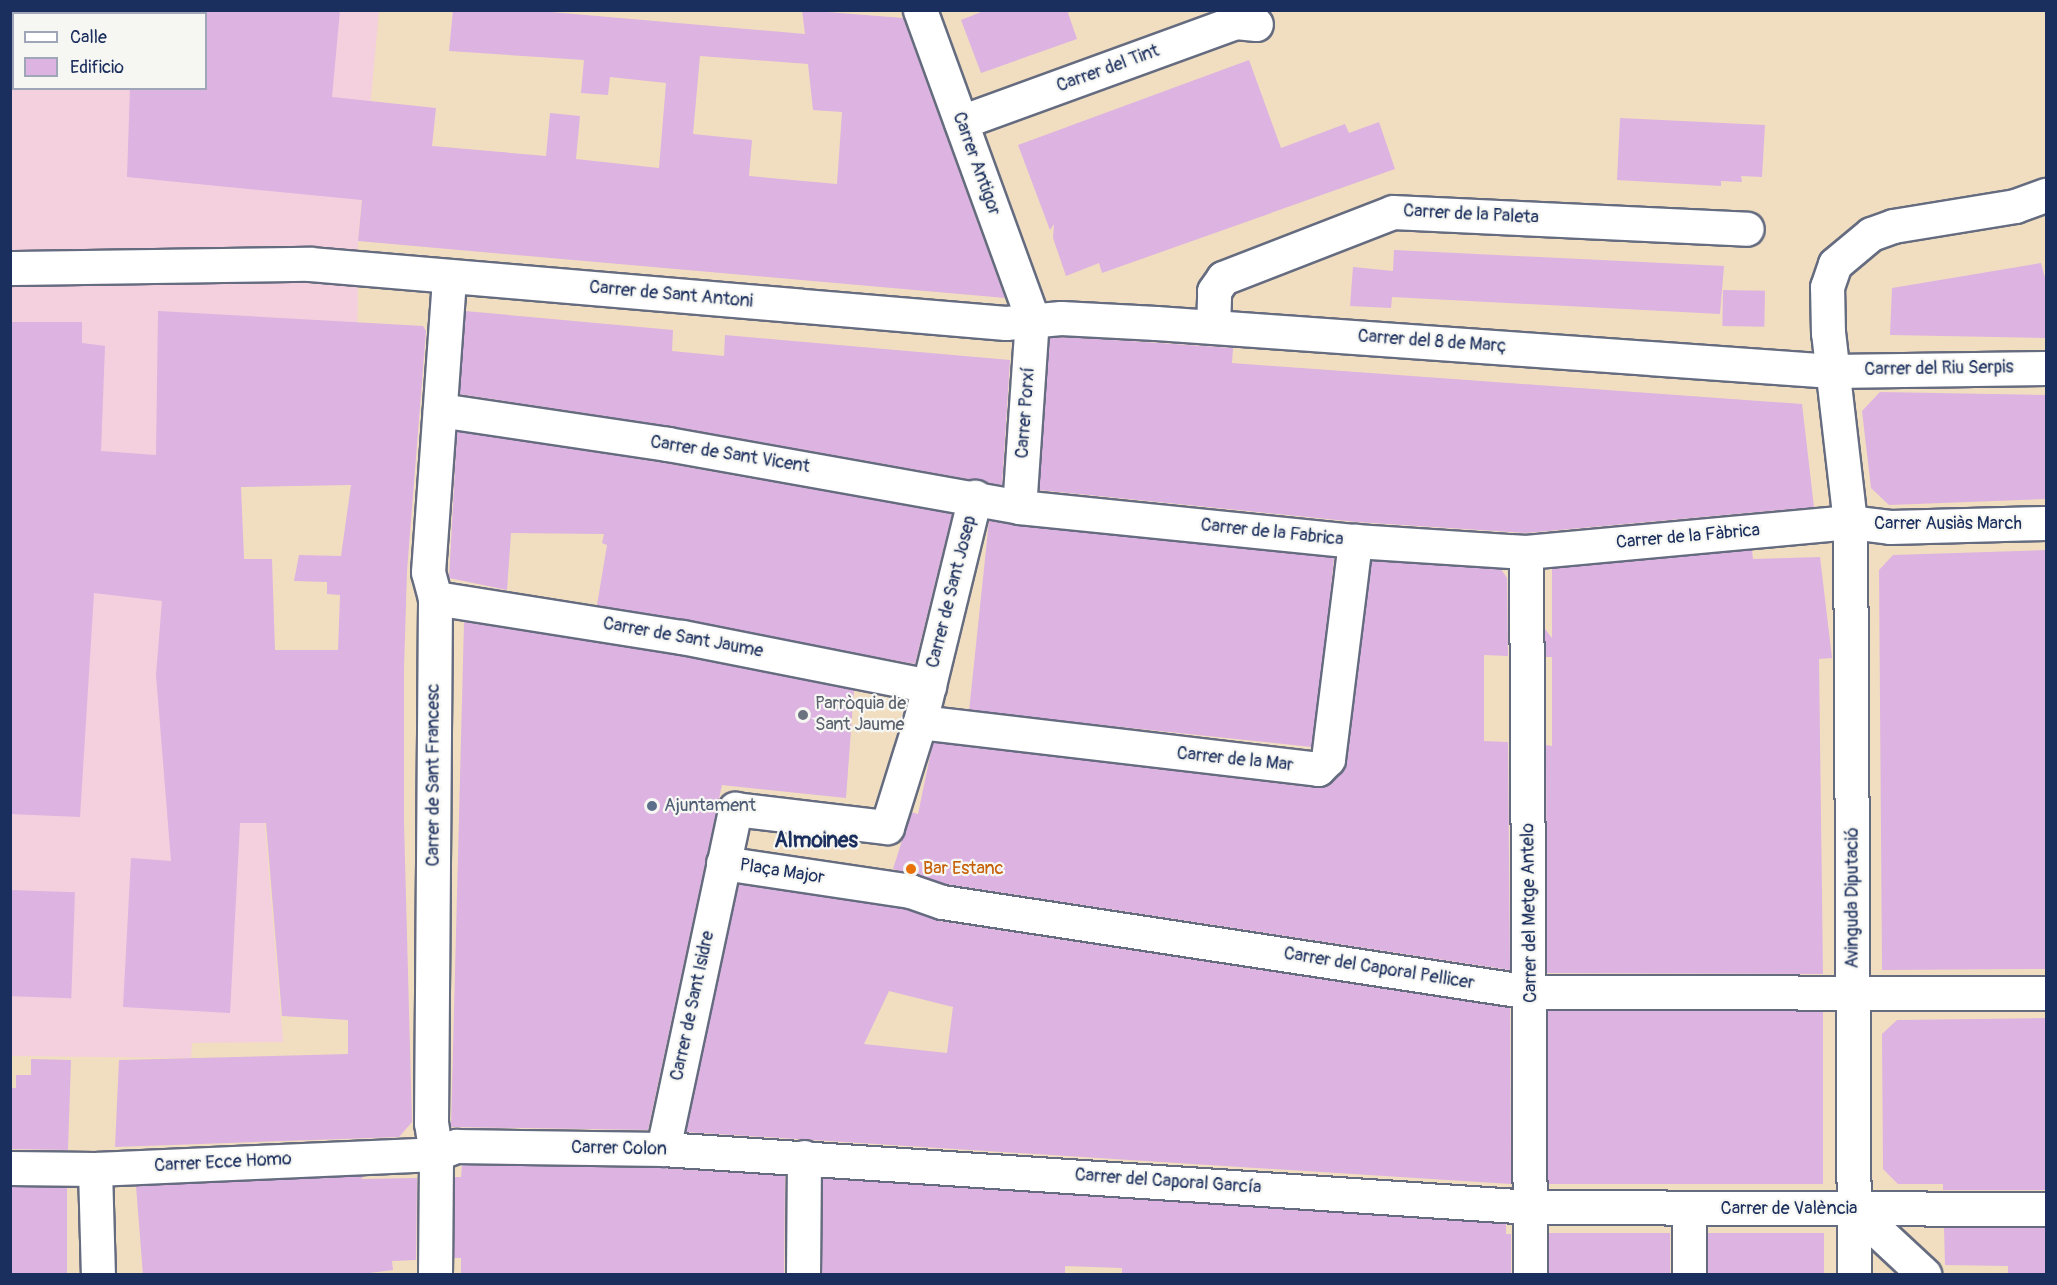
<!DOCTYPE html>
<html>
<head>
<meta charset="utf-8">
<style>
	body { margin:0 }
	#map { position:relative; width:2057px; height:1285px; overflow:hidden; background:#f1dec0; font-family:Pangolin,sans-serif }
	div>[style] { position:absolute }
	.built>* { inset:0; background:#f4cfdd }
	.building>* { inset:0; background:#dcb3e1; transform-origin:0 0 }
	.roads { filter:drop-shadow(2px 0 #666c80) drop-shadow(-2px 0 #666c80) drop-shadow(0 2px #666c80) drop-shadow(0 -2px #666c80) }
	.minor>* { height:33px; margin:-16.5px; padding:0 16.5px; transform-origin:16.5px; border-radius:16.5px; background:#fff }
	.dots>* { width:16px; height:16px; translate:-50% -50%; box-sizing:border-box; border:3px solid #f6f6f2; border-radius:50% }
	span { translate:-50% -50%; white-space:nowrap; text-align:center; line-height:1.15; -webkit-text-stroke:4.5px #f6f6f2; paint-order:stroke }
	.street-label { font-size:18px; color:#1b2f5e }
	.worship-label { font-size:18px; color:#5b616d }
	.left { translate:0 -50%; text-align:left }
	.service-label { font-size:18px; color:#4e5e75 }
	.food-label { font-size:18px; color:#c56008 }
	.quarter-label { font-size:21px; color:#1b2f5e; font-weight:700 }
	.frame { position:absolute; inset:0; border:12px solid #1b2f5e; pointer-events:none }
	.legend { position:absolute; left:12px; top:12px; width:195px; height:78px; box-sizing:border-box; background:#f6f6f2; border:2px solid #9ea6b7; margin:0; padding:8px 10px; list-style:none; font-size:18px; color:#1b2f5e }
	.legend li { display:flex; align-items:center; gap:12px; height:30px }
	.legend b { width:30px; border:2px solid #9ea6b7 }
</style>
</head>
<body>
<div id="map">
	<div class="built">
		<div style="clip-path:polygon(evenodd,11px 11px,379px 11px,358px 238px,357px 445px,238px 447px,247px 612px,283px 1042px,192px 1043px,191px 1058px,11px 1056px,11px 11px,14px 14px,206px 14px,206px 88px,14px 88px,14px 14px)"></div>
	</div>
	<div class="building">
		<div style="clip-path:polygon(evenodd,206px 10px,340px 10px,332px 97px,436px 108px,432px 146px,546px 156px,550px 113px,580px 116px,576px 159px,659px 168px,666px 83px,610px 77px,608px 95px,581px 93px,584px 60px,449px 51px,453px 10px,528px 10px,805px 34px,802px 10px,903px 18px,1005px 298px,358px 241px,362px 200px,127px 177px,130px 88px,206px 88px,206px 10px,700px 56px,808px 64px,813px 110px,842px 112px,837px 184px,749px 176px,752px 140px,693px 134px,700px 56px)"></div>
		<div style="clip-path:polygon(986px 10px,1067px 10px,1077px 39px,981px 73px,961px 20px)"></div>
		<div style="clip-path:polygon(1249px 60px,1281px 148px,1345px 124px,1349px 133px,1379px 122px,1395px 169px,1102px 273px,1099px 263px,1066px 276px,1053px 238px,1054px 224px,1050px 230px,1018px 145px)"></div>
		<div style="clip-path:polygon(1620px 118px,1765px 125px,1762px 177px,1741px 176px,1742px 182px,1721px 181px,1721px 186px,1617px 180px)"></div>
		<div style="clip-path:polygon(1394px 250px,1724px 266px,1720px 314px,1392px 297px,1391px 308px,1350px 306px,1353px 267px,1393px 271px)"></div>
		<div style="clip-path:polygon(2041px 263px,2046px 282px,2046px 338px,1890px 335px,1892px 288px)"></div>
		<div style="left:1723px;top:290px;width:42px;height:36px;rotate:1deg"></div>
		<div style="clip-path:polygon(evenodd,158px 311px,423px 326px,426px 331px,407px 571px,404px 669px,404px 823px,412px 1122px,399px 1137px,115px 1147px,119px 1060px,348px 1054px,348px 1020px,282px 1016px,266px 823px,240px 823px,230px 1013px,123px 1007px,131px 858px,171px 861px,156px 675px,162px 601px,94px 593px,80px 817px,10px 814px,10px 322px,82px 322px,82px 343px,105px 346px,101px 451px,156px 455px,158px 311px,351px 485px,341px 556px,299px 555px,294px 581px,327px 582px,327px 594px,340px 595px,338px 650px,275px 650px,272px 559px,244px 559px,241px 487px,351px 485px)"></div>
		<div style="clip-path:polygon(465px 311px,673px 330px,672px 351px,724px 356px,725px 335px,1010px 360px,1002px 485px,670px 426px,459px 394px)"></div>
		<div style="clip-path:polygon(1069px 337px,1233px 348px,1232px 363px,1802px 404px,1814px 507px,1526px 533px,1357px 522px,1039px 490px,1049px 338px)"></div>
		<div style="clip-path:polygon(1880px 392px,2046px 395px,2046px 499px,1889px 505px,1871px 488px,1862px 411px)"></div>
		<div style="clip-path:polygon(457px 431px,664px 463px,952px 514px,915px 664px,597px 605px,607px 545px,602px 543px,604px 534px,511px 533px,507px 590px,449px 578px)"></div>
		<div style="left:989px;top:521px;width:347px;height:191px;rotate:6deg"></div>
		<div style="clip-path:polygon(1752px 550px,1753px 559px,1820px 557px,1832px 658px,1819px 659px,1823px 974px,1547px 973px,1546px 745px,1552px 746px,1552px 657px,1545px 657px,1545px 629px,1552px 638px,1552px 568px)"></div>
		<div style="clip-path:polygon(2046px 550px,2046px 969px,1882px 970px,1879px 570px,1893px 555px)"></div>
		<div style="clip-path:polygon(1371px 561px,1501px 569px,1507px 578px,1508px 656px,1484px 655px,1484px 741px,1508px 742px,1510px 970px,946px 884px,893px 869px,911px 812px,918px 814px,933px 742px,1316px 788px,1331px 783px,1347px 761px)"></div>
		<div style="clip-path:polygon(464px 622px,679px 655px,854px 690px,846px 798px,722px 785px,648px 1130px,451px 1127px)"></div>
		<div style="clip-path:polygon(evenodd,738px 884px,906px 909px,939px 921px,1510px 1008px,1511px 1184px,686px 1132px,738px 884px,889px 991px,953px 1007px,947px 1053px,864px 1044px,889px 991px)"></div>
		<div style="left:10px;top:890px;width:65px;height:106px;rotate:2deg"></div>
		<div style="left:1547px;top:1011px;width:276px;height:173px"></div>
		<div style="clip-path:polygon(2046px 1018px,2046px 1190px,1943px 1190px,1943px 1184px,1898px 1184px,1883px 1169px,1882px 1034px,1897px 1020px)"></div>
		<div style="clip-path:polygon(31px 1059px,71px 1060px,68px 1150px,10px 1149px,10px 1088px,16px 1088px,16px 1075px,31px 1075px)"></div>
		<div style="clip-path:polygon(462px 1165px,662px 1168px,785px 1176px,784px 1275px,461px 1275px,461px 1258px,454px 1258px,455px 1177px,461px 1177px)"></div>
		<div style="clip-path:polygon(364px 1176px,361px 1179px,417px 1178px,416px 1260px,392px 1261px,393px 1270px,354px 1275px,143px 1275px,136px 1186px)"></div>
		<div style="clip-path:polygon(823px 1178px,1506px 1224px,1506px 1234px,1511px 1234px,1511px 1275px,1122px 1275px,1122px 1268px,1065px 1266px,1065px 1275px,822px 1275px)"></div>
		<div style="left:10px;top:1187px;width:57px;height:88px"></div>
		<div style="clip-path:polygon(1944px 1227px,2046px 1228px,2046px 1275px,2008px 1275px,2008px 1266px,1945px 1265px)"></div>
		<div style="left:1670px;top:1233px;width:42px;height:121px;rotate:90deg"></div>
		<div style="left:1708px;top:1233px;width:116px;height:42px"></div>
	</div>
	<div class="roads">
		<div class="minor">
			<div style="left:920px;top:10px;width:328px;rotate:70deg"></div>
			<div style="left:1032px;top:318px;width:189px;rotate:93.9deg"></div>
			<div style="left:961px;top:122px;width:293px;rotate:-20deg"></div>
			<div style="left:1236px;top:22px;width:20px;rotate:6deg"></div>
			<div style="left:10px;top:268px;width:300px;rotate:-0.8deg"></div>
			<div style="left:310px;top:264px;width:698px;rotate:4.85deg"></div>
			<div style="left:1006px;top:323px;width:55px;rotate:-5.2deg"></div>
			<div style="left:1061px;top:318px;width:95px;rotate:3deg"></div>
			<div style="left:1156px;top:323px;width:678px;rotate:4.06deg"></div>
			<div style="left:1832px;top:371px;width:214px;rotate:-0.8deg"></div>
			<div style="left:1213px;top:327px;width:36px;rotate:-88deg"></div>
			<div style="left:1214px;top:291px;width:16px;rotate:-55deg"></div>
			<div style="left:1223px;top:278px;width:182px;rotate:-21.2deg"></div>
			<div style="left:1393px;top:212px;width:354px;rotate:2.7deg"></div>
			<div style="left:440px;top:410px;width:230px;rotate:8.5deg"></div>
			<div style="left:667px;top:444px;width:358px;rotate:10.1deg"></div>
			<div style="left:1019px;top:507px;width:338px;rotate:5.8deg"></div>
			<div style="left:1355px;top:541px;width:171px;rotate:3.7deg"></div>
			<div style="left:1526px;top:552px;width:325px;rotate:-5.3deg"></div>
			<div style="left:1850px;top:522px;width:40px;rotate:7.1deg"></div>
			<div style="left:1890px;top:527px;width:156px;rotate:-1.5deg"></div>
			<div style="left:1526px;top:552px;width:722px;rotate:89.68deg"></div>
			<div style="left:435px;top:598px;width:250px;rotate:9deg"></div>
			<div style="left:682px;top:637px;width:252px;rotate:11.2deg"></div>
			<div style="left:920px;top:722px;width:401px;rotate:6.7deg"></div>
			<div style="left:1318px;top:769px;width:14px;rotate:-45deg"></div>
			<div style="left:1328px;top:759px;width:220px;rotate:-82.9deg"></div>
			<div style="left:723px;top:863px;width:189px;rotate:8.5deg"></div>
			<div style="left:910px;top:891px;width:34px;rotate:19deg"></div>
			<div style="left:942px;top:902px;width:595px;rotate:8.7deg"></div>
			<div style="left:1530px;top:992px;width:516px;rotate:0.11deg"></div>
			<div style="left:663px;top:1149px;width:348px;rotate:-78deg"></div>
			<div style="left:735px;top:809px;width:153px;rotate:6.8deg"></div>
			<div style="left:887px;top:827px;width:110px;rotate:-72.6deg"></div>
			<div style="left:920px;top:722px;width:232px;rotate:-76.3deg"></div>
			<div style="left:10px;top:1168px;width:85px;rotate:0.7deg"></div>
			<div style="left:95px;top:1169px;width:341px;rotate:-2.5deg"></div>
			<div style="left:436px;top:1154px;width:22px;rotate:-22deg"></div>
			<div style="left:456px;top:1146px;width:207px;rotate:0.8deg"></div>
			<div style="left:663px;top:1149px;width:871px;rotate:3.82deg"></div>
			<div style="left:1532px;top:1207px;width:514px;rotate:0.22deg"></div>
			<div style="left:95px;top:1169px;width:105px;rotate:88.4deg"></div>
			<div style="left:1854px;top:1209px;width:96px;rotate:42.9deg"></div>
			<div style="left:435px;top:1274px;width:120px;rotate:-89.5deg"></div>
			<div style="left:436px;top:1154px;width:31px;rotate:-99deg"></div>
			<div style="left:431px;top:1123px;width:525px;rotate:-89.56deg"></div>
			<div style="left:435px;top:598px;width:27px;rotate:-105deg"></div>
			<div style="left:428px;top:572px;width:296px;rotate:-85.9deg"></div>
			<div style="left:803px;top:1274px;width:117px;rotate:-89.5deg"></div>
			<div style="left:1689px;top:1274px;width:65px;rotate:-90deg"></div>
			<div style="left:1854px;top:1274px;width:752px;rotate:-90.3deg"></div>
			<div style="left:1850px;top:522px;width:190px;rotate:-96.6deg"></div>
			<div style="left:1828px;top:333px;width:46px;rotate:-91.2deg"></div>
			<div style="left:1827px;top:287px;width:24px;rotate:-71deg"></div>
			<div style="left:1835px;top:264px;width:47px;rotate:-39.8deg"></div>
			<div style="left:1871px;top:234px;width:23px;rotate:-20deg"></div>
			<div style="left:1893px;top:226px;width:124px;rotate:-9.3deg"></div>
			<div style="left:2015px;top:206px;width:33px;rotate:-20deg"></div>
		</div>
	</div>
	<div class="dots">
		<div style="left:803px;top:715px;background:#6b7280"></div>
		<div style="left:652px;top:806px;background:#5c6f8a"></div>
		<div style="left:911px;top:869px;background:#e8710a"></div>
	</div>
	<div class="street-label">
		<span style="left:1108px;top:69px;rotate:-20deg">Carrer del Tint</span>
		<span style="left:976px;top:164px;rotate:70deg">Carrer Antigor</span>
		<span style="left:1471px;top:215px;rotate:3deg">Carrer de la Paleta</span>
		<span style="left:671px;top:295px;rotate:5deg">Carrer de Sant Antoni</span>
		<span style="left:1432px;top:342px;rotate:4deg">Carrer del 8 de Març</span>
		<span style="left:1939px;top:369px;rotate:-1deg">Carrer del Riu Serpis</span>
		<span style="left:1026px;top:413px;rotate:-86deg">Carrer Porxí</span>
		<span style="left:730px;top:455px;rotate:9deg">Carrer de Sant Vicent</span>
		<span style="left:1948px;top:524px">Carrer Ausiàs March</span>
		<span style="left:1272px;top:533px;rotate:6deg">Carrer de la Fabrica</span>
		<span style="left:1688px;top:537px;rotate:-5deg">Carrer de la Fàbrica</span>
		<span style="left:952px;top:592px;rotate:-76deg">Carrer de Sant Josep</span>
		<span style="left:683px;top:638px;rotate:10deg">Carrer de Sant Jaume</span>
		<span style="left:1235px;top:760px;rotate:6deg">Carrer de la Mar</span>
		<span style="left:434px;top:775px;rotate:-90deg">Carrer de Sant Francesc</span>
		<span style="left:782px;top:872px;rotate:9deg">Plaça Major</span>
		<span style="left:1853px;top:898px;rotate:-90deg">Avinguda Diputació</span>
		<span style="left:1530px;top:913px;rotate:-91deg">Carrer del Metge Antelo</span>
		<span style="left:1379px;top:969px;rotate:9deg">Carrer del Caporal Pellicer</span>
		<span style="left:693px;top:1006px;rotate:-78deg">Carrer de Sant Isidre</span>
		<span style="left:619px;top:1149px;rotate:1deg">Carrer Colon</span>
		<span style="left:223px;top:1163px;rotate:-3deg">Carrer Ecce Homo</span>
		<span style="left:1168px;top:1182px;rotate:4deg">Carrer del Caporal García</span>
		<span style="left:1789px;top:1209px">Carrer de València</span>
	</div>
	<div class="worship-label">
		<span class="left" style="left:815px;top:715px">Parròquia de<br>Sant Jaume</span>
	</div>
	<div class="service-label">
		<span class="left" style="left:664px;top:806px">Ajuntament</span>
	</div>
	<div class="food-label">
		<span class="left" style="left:923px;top:869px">Bar Estanc</span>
	</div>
	<div class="quarter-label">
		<span style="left:816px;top:841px">Almoines</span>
	</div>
	<div class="frame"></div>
	<ul class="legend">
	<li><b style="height:8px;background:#fff"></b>Calle</li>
	<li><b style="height:16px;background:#dcb3e1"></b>Edificio</li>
	</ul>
</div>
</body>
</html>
